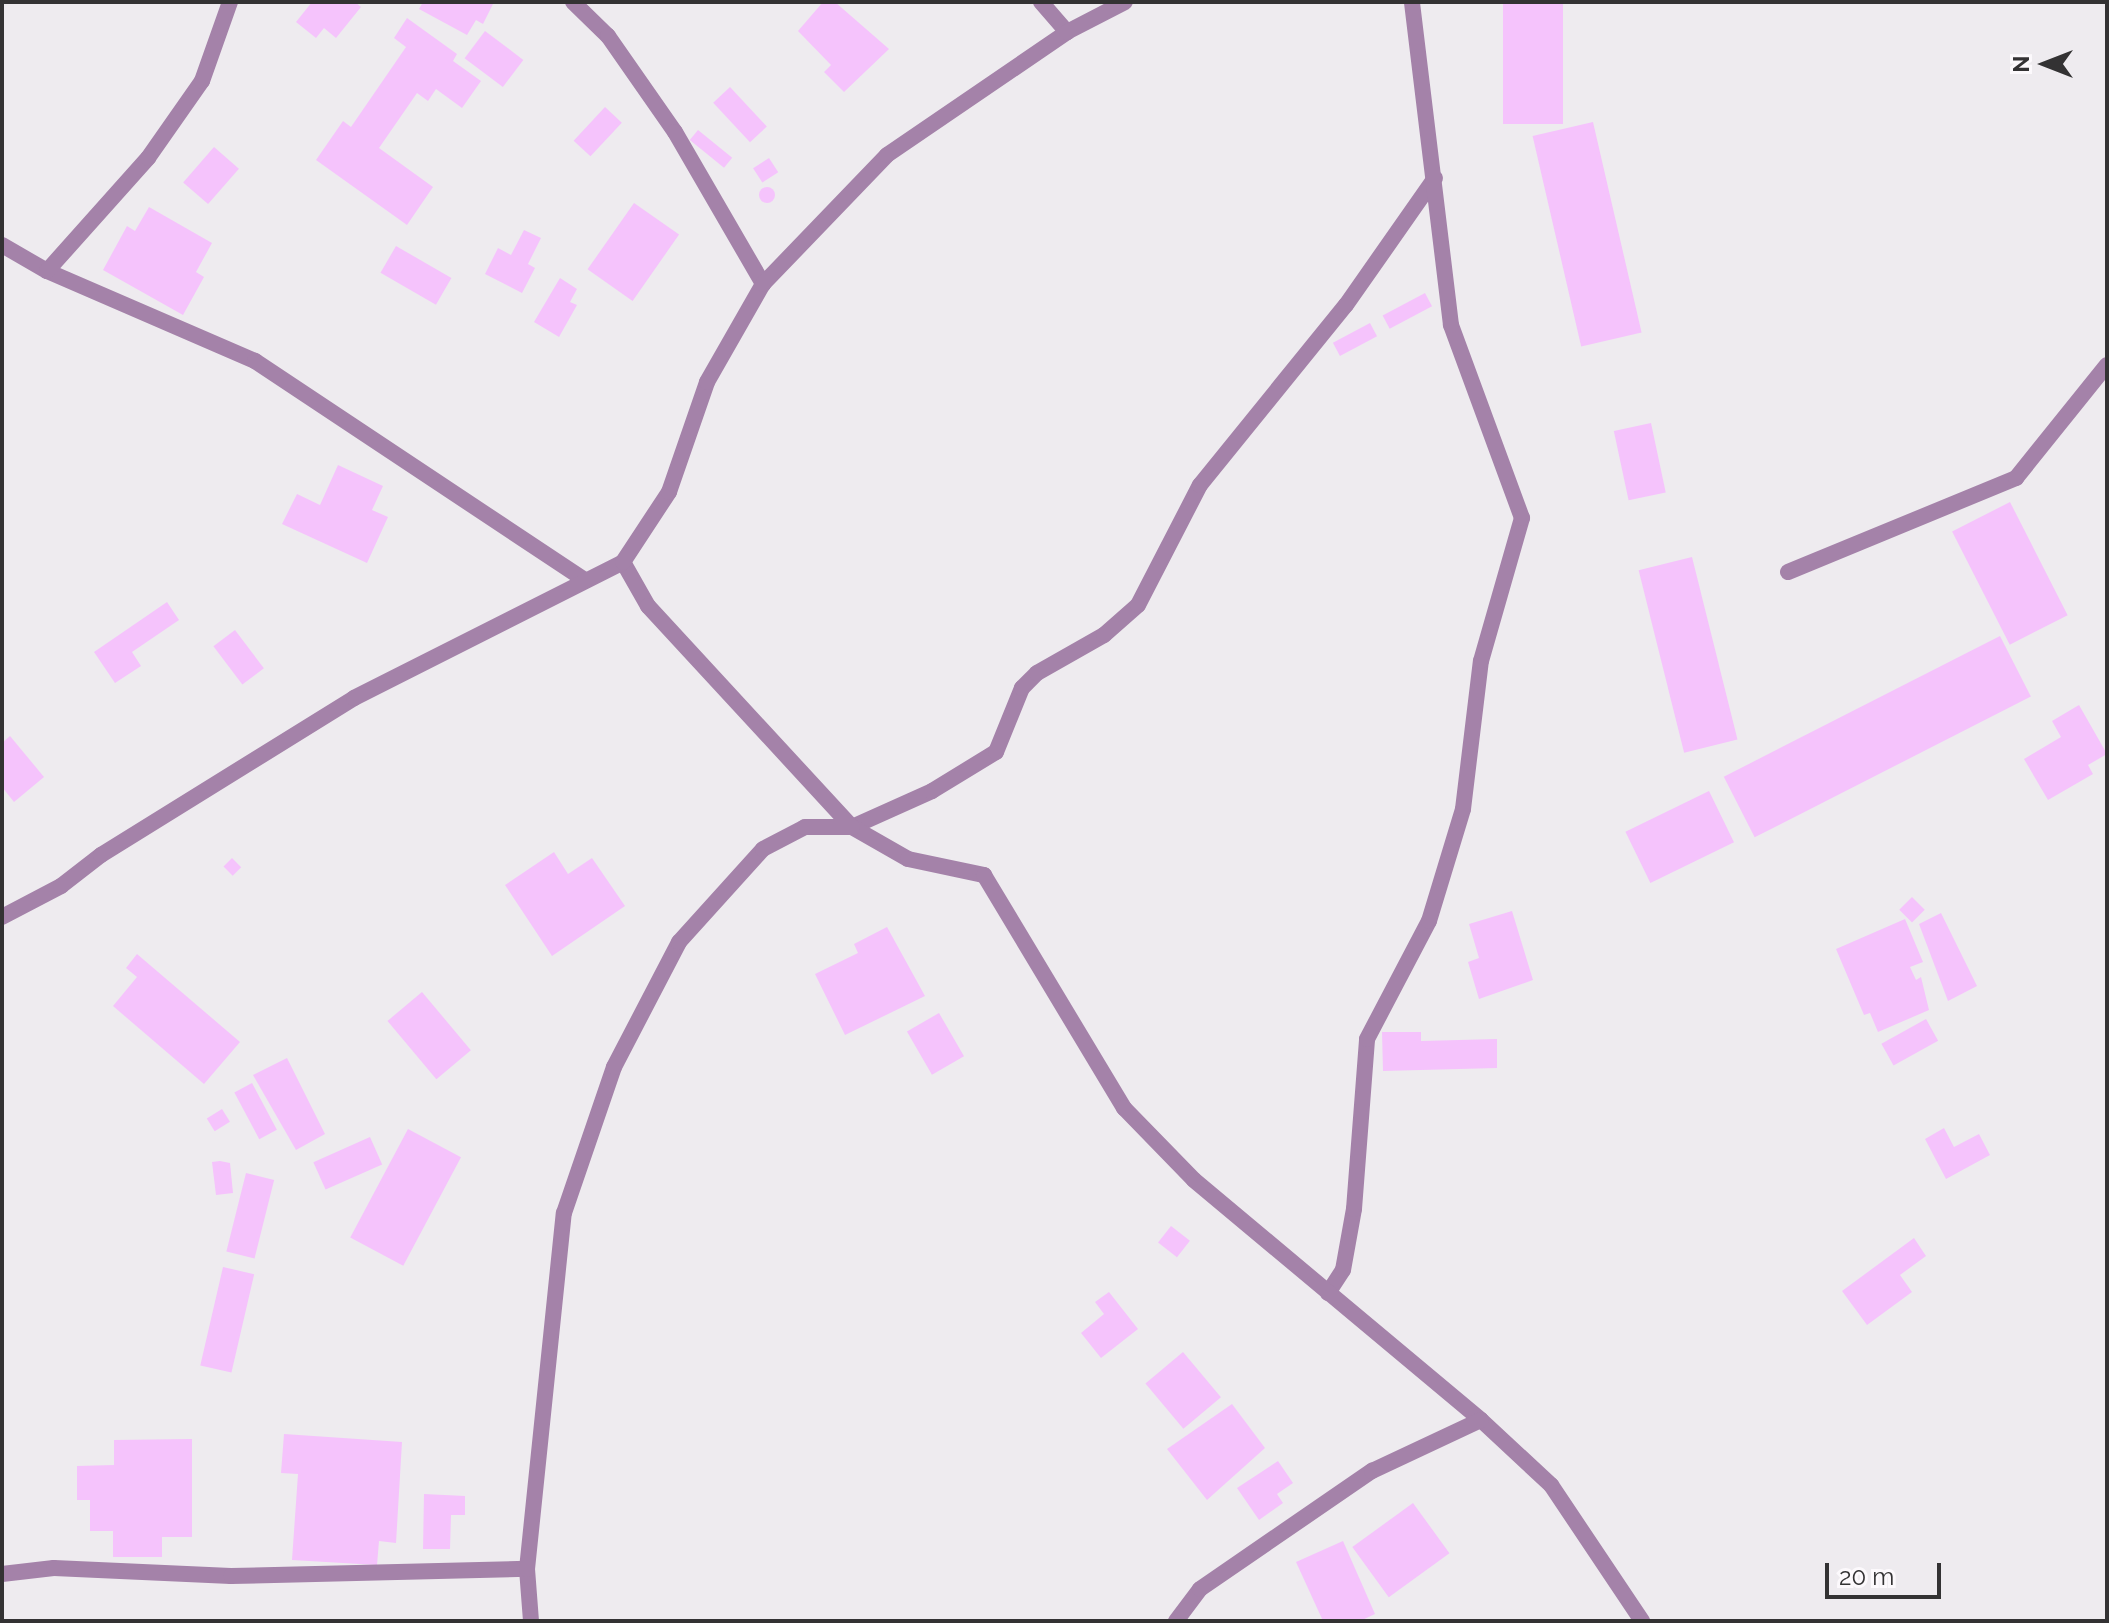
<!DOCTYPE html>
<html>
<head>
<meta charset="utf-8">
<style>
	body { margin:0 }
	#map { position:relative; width:2109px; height:1623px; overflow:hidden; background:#eeebef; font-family:Raleway,sans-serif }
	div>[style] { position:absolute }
	.building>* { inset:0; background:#f5c3fc; transform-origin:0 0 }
	.round { border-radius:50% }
	.lane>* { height:16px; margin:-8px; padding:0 8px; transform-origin:8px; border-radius:8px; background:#a482a9 }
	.street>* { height:16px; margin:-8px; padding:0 8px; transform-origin:8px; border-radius:8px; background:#a482a9 }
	span { translate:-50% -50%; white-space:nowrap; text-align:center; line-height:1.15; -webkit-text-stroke:6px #fcf9fc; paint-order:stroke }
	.frame { position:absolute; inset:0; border:4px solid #333233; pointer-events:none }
	.north { position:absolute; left:2005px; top:24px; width:80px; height:80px; -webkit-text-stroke:6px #fcf9fc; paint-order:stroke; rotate:270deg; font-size:22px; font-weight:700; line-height:32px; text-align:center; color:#333233 }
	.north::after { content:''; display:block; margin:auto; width:28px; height:36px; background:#333233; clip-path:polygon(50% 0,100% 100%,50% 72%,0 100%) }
	.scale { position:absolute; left:1825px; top:1563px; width:116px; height:36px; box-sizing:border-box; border:4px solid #333233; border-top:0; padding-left:10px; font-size:24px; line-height:28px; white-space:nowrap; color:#333233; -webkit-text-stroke:6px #fcf9fc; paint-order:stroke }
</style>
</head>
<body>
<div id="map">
	<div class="building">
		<div style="clip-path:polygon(312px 2px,355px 2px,361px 7px,336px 38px,324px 28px,316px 38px,296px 22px)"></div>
		<div style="clip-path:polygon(423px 2px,494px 2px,483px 24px,476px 20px,467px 35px,419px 9px)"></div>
		<div style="clip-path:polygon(823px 2px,835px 2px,889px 49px,844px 92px,824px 72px,831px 65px,798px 31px)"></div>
		<div style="left:1503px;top:2px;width:60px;height:122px"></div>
		<div style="clip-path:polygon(407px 18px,457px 54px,453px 61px,481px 81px,462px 108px,436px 89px,428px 101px,417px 93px,379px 148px,433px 187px,407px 225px,316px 160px,343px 121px,351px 127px,406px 47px,394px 38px)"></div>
		<div style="left:485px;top:31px;width:48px;height:34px;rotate:37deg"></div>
		<div style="left:730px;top:87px;width:54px;height:23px;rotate:47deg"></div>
		<div style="left:605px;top:107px;width:23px;height:46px;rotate:43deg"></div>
		<div style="left:1593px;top:122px;width:216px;height:62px;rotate:77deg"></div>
		<div style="left:698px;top:130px;width:44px;height:13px;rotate:39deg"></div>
		<div style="left:214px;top:147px;width:33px;height:47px;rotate:41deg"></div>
		<div style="left:769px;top:158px;width:17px;height:19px;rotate:57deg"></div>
		<div class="round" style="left:759px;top:187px;width:16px;height:16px"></div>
		<div style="left:634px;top:203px;width:55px;height:81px;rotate:35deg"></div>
		<div style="clip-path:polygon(149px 207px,212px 243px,196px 272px,204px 277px,183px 315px,103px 270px,127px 226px,135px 231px)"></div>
		<div style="clip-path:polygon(524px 230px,541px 238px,528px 264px,535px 268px,522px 293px,485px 274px,498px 248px,511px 255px)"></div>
		<div style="left:396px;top:246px;width:64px;height:31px;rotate:30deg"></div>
		<div style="clip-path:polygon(560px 278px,577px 289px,570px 302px,577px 305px,559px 337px,534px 322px)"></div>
		<div style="left:1425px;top:293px;width:15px;height:48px;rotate:62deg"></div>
		<div style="left:1370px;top:323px;width:15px;height:42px;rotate:62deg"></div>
		<div style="left:1651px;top:423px;width:71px;height:38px;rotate:78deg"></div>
		<div style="clip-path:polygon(338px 465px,383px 486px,372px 510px,388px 517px,367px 563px,282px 524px,297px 494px,320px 505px)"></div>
		<div style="left:2010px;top:502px;width:127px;height:65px;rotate:63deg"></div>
		<div style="left:1692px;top:557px;width:188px;height:55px;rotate:76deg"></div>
		<div style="clip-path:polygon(167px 602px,179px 620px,132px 652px,141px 666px,115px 683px,94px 652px)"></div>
		<div style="left:235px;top:630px;width:48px;height:27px;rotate:53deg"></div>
		<div style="left:2000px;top:636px;width:68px;height:310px;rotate:63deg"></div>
		<div style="clip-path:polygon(2079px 705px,2107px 754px,2088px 765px,2093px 774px,2048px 800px,2024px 759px,2061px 737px,2052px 721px)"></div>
		<div style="clip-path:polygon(10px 736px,44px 777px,14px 802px,2px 787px,2px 743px)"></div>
		<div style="left:1709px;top:791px;width:57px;height:93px;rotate:64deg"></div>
		<div style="clip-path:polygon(554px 852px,568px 874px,592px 858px,625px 906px,552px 956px,505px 885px)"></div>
		<div style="left:232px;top:858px;width:13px;height:12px;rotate:45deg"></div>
		<div style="left:1912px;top:897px;width:18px;height:18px;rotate:45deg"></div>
		<div style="clip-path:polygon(1512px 911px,1533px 980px,1479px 999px,1468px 962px,1479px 958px,1469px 924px)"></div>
		<div style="clip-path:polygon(1941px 913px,1977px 986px,1948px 1001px,1919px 924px)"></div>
		<div style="clip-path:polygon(1905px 919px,1923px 962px,1910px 967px,1916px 980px,1921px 977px,1929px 1010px,1878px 1032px,1870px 1013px,1864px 1015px,1836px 949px)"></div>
		<div style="clip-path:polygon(887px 927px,925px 996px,845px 1035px,815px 974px,858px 953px,854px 944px)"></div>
		<div style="clip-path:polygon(137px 954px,240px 1042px,204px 1084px,113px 1006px,137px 977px,126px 968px)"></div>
		<div style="left:422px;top:992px;width:76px;height:45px;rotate:50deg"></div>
		<div style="left:939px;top:1013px;width:50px;height:37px;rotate:60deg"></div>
		<div style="left:1926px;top:1019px;width:25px;height:51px;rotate:61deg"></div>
		<div style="clip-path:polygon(1382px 1032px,1421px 1032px,1421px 1041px,1497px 1039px,1497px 1068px,1383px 1071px)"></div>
		<div style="clip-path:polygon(287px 1058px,325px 1134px,296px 1150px,253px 1075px)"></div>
		<div style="left:252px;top:1083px;width:53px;height:20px;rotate:62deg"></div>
		<div style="left:222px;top:1109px;width:15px;height:18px;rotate:58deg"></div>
		<div style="clip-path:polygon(1944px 1128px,1954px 1147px,1979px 1134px,1990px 1155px,1946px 1179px,1925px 1139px)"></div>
		<div style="left:408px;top:1129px;width:60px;height:123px;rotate:28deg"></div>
		<div style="left:370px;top:1137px;width:30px;height:62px;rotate:66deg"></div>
		<div style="clip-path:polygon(220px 1161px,230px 1163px,233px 1193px,216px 1195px,212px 1162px)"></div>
		<div style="left:246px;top:1173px;width:29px;height:81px;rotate:14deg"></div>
		<div style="left:1171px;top:1226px;width:24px;height:21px;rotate:38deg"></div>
		<div style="clip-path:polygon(1914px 1238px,1926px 1256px,1900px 1275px,1912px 1292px,1867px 1325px,1842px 1291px)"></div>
		<div style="left:223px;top:1267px;width:32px;height:101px;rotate:13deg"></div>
		<div style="clip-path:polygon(1109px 1292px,1138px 1329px,1101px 1358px,1081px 1333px,1104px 1314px,1095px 1302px)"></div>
		<div style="left:1183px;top:1352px;width:59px;height:49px;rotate:50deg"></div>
		<div style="clip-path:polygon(1232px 1404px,1265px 1448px,1207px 1500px,1167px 1449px)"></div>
		<div style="clip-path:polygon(284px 1434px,402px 1442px,396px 1543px,379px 1541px,377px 1565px,292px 1560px,298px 1474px,281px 1473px)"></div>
		<div style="clip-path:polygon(192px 1439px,192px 1537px,162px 1537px,162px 1557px,113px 1557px,113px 1531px,90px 1531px,90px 1500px,77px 1500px,77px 1466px,114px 1465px,114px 1440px)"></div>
		<div style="clip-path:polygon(1278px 1461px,1293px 1483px,1277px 1494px,1283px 1503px,1259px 1520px,1237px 1488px)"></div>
		<div style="clip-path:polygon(424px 1494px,465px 1496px,465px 1515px,451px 1515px,450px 1549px,423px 1549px)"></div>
		<div style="left:1413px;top:1503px;width:62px;height:75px;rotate:54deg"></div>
		<div style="clip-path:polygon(1343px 1541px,1375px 1614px,1360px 1621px,1323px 1621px,1296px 1562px)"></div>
	</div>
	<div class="lane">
		<div style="left:1788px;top:572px;width:247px;rotate:-22.4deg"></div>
		<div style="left:2016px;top:478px;width:145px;rotate:-51.2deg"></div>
		<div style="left:852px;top:827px;width:88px;rotate:-24.2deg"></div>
		<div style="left:932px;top:791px;width:75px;rotate:-31.4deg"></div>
		<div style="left:996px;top:752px;width:69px;rotate:-67.9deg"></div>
		<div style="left:1022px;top:688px;width:21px;rotate:-45deg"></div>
		<div style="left:1037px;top:673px;width:77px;rotate:-29.6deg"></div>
		<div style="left:1104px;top:635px;width:45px;rotate:-41.4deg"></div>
		<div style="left:1138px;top:605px;width:135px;rotate:-62.7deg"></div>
		<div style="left:1200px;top:485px;width:232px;rotate:-51deg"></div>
		<div style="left:1346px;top:305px;width:155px;rotate:-55deg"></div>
		<div style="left:1328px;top:1293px;width:27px;rotate:-57deg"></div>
		<div style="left:1343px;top:1270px;width:62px;rotate:-79.8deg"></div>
		<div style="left:1354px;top:1209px;width:170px;rotate:-85.6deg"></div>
		<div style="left:1367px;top:1039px;width:133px;rotate:-62.3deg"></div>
		<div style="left:1429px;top:921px;width:117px;rotate:-73.1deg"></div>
		<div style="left:1463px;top:809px;width:149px;rotate:-83.1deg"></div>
		<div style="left:1481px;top:661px;width:149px;rotate:-74deg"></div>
		<div style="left:1522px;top:518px;width:206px;rotate:-110.2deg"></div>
		<div style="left:1451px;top:325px;width:325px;rotate:-96.9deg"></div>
	</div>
	<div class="street">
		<div style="left:573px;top:2px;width:49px;rotate:44.2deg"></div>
		<div style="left:608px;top:36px;width:117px;rotate:55.1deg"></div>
		<div style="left:675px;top:132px;width:176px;rotate:59.9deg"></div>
		<div style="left:1041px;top:2px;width:40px;rotate:49deg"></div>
		<div style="left:2px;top:245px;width:52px;rotate:30deg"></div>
		<div style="left:47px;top:271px;width:227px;rotate:23.4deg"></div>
		<div style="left:255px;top:361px;width:397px;rotate:33.6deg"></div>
		<div style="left:47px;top:271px;width:152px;rotate:-48.2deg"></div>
		<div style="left:148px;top:158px;width:94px;rotate:-55deg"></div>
		<div style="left:202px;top:81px;width:84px;rotate:-70.5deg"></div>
		<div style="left:623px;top:562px;width:51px;rotate:60.4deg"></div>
		<div style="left:648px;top:606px;width:301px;rotate:47.3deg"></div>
		<div style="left:852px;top:827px;width:64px;rotate:29.7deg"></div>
		<div style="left:908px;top:859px;width:78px;rotate:11.9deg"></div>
		<div style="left:984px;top:875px;width:272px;rotate:59deg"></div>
		<div style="left:1124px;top:1108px;width:100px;rotate:45.8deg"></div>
		<div style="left:1194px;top:1180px;width:374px;rotate:39.9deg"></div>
		<div style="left:1481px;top:1420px;width:96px;rotate:42.9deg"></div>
		<div style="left:1551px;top:1485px;width:164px;rotate:56.2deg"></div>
		<div style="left:2px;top:917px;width:67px;rotate:-27.7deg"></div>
		<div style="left:61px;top:886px;width:51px;rotate:-37.8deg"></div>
		<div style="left:101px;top:855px;width:298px;rotate:-31.8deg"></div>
		<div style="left:354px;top:698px;width:301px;rotate:-26.8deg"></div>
		<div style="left:623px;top:562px;width:84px;rotate:-56.7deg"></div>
		<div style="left:669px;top:492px;width:116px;rotate:-70.9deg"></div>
		<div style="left:707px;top:382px;width:113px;rotate:-60.3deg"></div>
		<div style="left:763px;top:284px;width:179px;rotate:-46.1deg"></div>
		<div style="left:887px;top:155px;width:218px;rotate:-34.3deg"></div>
		<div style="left:1067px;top:32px;width:65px;rotate:-27.3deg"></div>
		<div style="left:2px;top:1574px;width:52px;rotate:-6.6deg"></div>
		<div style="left:54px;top:1568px;width:177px;rotate:2.6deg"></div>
		<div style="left:231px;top:1576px;width:296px;rotate:-1.4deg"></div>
		<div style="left:531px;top:1621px;width:52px;rotate:-94.4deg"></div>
		<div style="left:527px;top:1569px;width:358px;rotate:-84.1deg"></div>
		<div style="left:564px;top:1213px;width:154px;rotate:-71.1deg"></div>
		<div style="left:614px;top:1067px;width:141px;rotate:-62.5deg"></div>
		<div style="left:679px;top:942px;width:125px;rotate:-47.9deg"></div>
		<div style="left:763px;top:849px;width:47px;rotate:-27.6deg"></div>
		<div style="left:805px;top:827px;width:47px"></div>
		<div style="left:1176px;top:1621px;width:40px;rotate:-53deg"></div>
		<div style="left:1200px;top:1589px;width:209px;rotate:-34.5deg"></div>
		<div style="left:1372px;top:1471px;width:120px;rotate:-25.1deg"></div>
	</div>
	<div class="frame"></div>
	<div class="north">N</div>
	<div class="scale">20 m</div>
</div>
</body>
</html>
